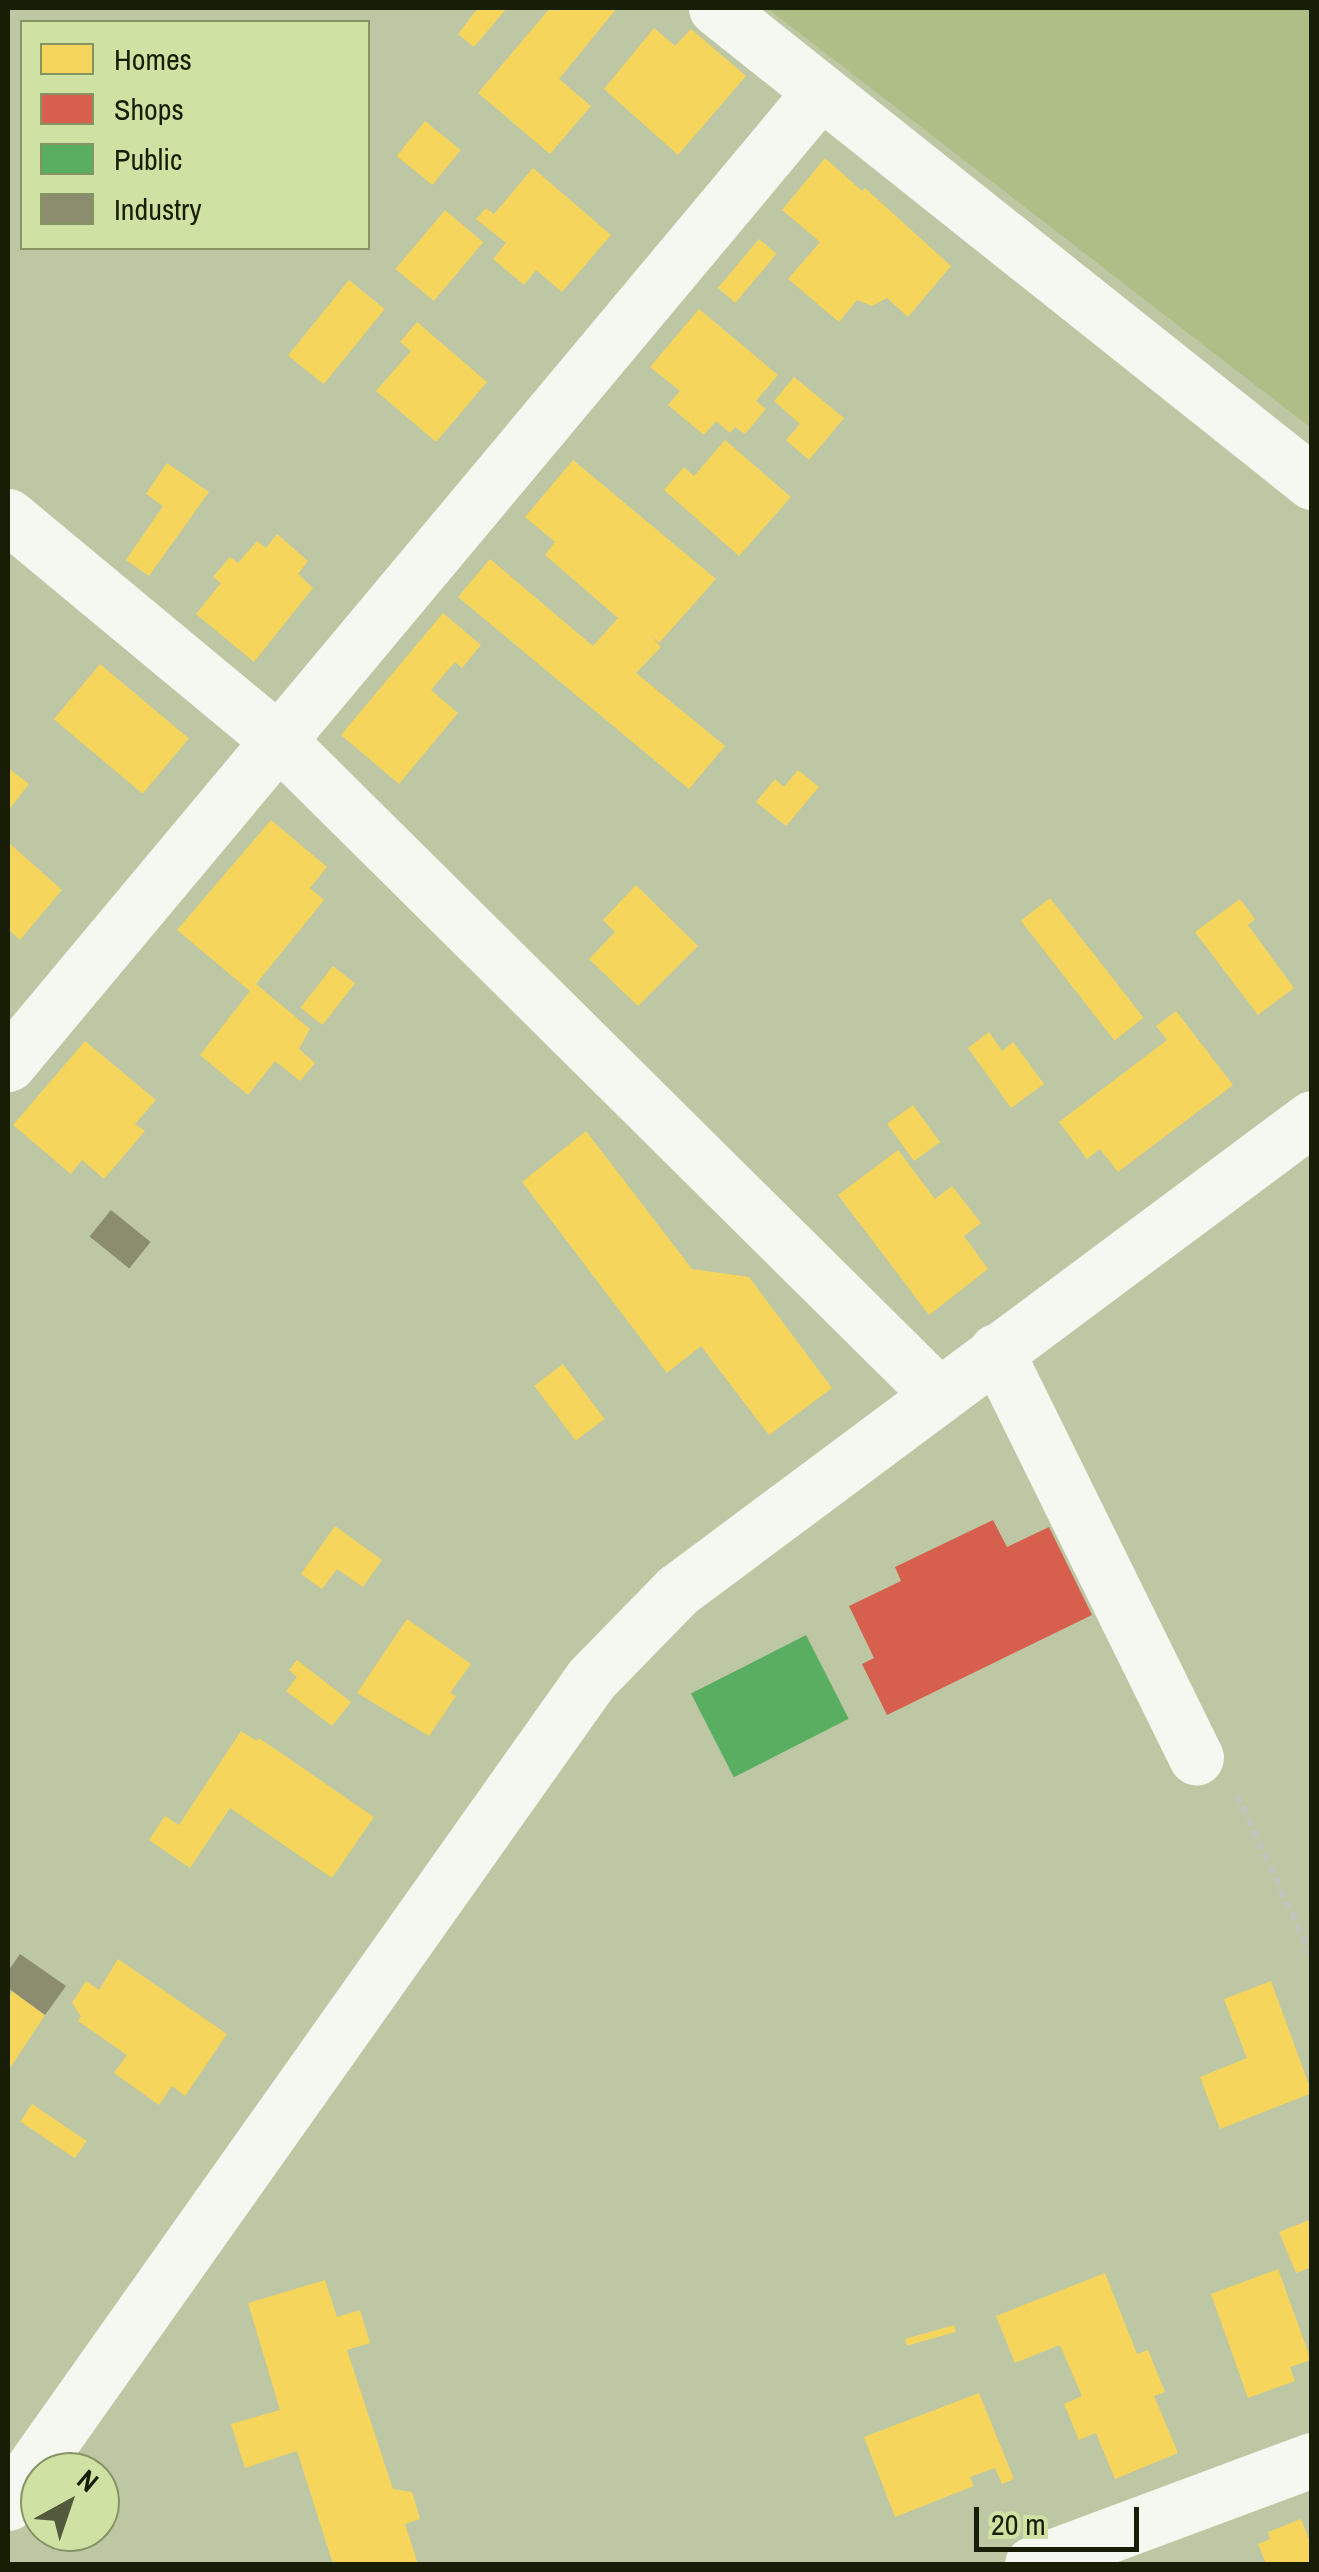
<!DOCTYPE html>
<html>
<head>
<meta charset="utf-8">
<style>
	body { margin:0 }
	#map { position:relative; width:1319px; height:2572px; overflow:hidden; background:#bdc7a4; font-family:"Archivo Narrow",sans-serif }
	div>[style] { position:absolute }
	.green>* { inset:0; background:#afbe86 }
	.homes>* { inset:0; background:#f6d55c; transform-origin:0 0 }
	.shops>* { inset:0; background:#d6604d }
	.public>* { inset:0; background:#5aae61; transform-origin:0 0 }
	.industry>* { inset:0; background:#8c8c6e; transform-origin:0 0 }
	.path>* { height:6px; margin-top:-3px; transform-origin:0; background:repeating-linear-gradient(90deg,#c1c4ba 0 8px,transparent 0 13px) }
	.minor>* { height:55px; margin:-27.5px; padding:0 27.5px; transform-origin:27.5px; border-radius:27.5px; background:#f5f7f1 }
	span { translate:-50% -50%; white-space:nowrap; text-align:center; line-height:1.15; -webkit-text-stroke:10px #d0e2a3; paint-order:stroke }
	.frame { position:absolute; inset:0; border:10px solid #181e06; pointer-events:none }
	.legend { position:absolute; left:20px; top:20px; width:350px; height:230px; box-sizing:border-box; background:#d0e2a3; border:2px solid #869464; margin:0; padding:12px 18px; list-style:none; font-size:30px; color:#181e06 }
	.legend li { display:flex; align-items:center; gap:20px; height:50px }
	.legend b { width:50px; border:2px solid #869464 }
	.north { position:absolute; left:20px; top:2452px; width:100px; height:100px; box-sizing:border-box; background:#d0e2a3; border:2px solid #869464; border-radius:50%; rotate:40deg; font-size:28px; font-weight:700; line-height:40px; text-align:center; color:#181e06 }
	.north::after { content:''; display:block; margin:auto; width:35px; height:45px; background:#52593d; clip-path:polygon(50% 0,100% 100%,50% 72%,0 100%) }
	.scale { position:absolute; left:974px; top:2507px; width:165px; height:45px; box-sizing:border-box; border:5px solid #181e06; border-top:0; padding-left:12px; font-size:30px; line-height:35px; white-space:nowrap; color:#181e06; -webkit-text-stroke:8px #d0e2a3; paint-order:stroke }
</style>
</head>
<body>
<div id="map">
	<div class="green">
		<div style="clip-path:polygon(767px 8px,1311px 8px,1311px 428px)"></div>
	</div>
	<div class="homes">
		<div style="clip-path:polygon(478px 8px,507px 8px,474px 47px,458px 34px)"></div>
		<div style="clip-path:polygon(550px 8px,617px 8px,559px 79px,591px 106px,550px 154px,478px 93px)"></div>
		<div style="clip-path:polygon(654px 28px,675px 46px,691px 29px,746px 76px,678px 155px,604px 89px)"></div>
		<div style="left:425px;top:121px;width:46px;height:45px;rotate:39deg"></div>
		<div style="clip-path:polygon(825px 158px,862px 191px,865px 188px,951px 266px,908px 317px,887px 298px,872px 306px,857px 300px,839px 322px,788px 279px,820px 242px,782px 210px)"></div>
		<div style="clip-path:polygon(533px 168px,611px 235px,562px 292px,536px 270px,524px 285px,493px 259px,506px 243px,476px 219px,486px 208px,494px 214px)"></div>
		<div style="left:445px;top:210px;width:50px;height:77px;rotate:40deg"></div>
		<div style="left:759px;top:239px;width:23px;height:64px;rotate:40deg"></div>
		<div style="left:349px;top:280px;width:46px;height:97px;rotate:39deg"></div>
		<div style="clip-path:polygon(699px 309px,778px 375px,756px 401px,766px 409px,745px 434px,735px 427px,730px 433px,716px 421px,704px 435px,668px 405px,680px 391px,650px 367px)"></div>
		<div style="clip-path:polygon(417px 322px,487px 382px,436px 442px,376px 391px,411px 351px,400px 342px)"></div>
		<div style="clip-path:polygon(794px 377px,844px 418px,809px 460px,786px 440px,800px 424px,774px 401px)"></div>
		<div style="clip-path:polygon(725px 440px,791px 497px,739px 556px,664px 490px,684px 467px,694px 476px)"></div>
		<div style="clip-path:polygon(573px 460px,716px 579px,659px 643px,650px 635px,661px 647px,636px 673px,725px 746px,689px 789px,458px 597px,490px 559px,593px 646px,618px 618px,545px 555px,555px 542px,525px 517px)"></div>
		<div style="clip-path:polygon(167px 463px,209px 492px,149px 576px,126px 560px,163px 506px,146px 494px)"></div>
		<div style="clip-path:polygon(277px 534px,308px 561px,298px 574px,313px 588px,254px 662px,196px 614px,221px 583px,213px 577px,230px 557px,238px 563px,257px 541px,266px 548px)"></div>
		<div style="clip-path:polygon(443px 613px,481px 645px,462px 668px,455px 662px,431px 690px,458px 713px,399px 784px,341px 735px)"></div>
		<div style="left:100px;top:664px;width:116px;height:72px;rotate:40deg"></div>
		<div style="clip-path:polygon(8px 768px,29px 784px,8px 811px)"></div>
		<div style="clip-path:polygon(798px 770px,819px 787px,786px 826px,756px 802px,775px 779px,784px 787px)"></div>
		<div style="clip-path:polygon(271px 820px,327px 867px,310px 888px,324px 900px,256px 984px,310px 1029px,299px 1049px,315px 1063px,300px 1081px,275px 1061px,248px 1095px,200px 1055px,250px 991px,177px 930px)"></div>
		<div style="clip-path:polygon(8px 842px,62px 890px,20px 940px,8px 929px)"></div>
		<div style="clip-path:polygon(636px 885px,698px 946px,638px 1006px,589px 959px,615px 932px,603px 920px)"></div>
		<div style="left:1050px;top:898px;width:152px;height:37px;rotate:52deg"></div>
		<div style="clip-path:polygon(1240px 899px,1255px 919px,1248px 925px,1294px 988px,1258px 1015px,1195px 932px)"></div>
		<div style="left:333px;top:966px;width:28px;height:53px;rotate:38deg"></div>
		<div style="clip-path:polygon(1176px 1011px,1233px 1085px,1118px 1172px,1100px 1149px,1087px 1159px,1059px 1122px,1167px 1040px,1156px 1026px)"></div>
		<div style="clip-path:polygon(989px 1032px,1002px 1051px,1013px 1042px,1044px 1084px,1011px 1108px,968px 1048px)"></div>
		<div style="clip-path:polygon(85px 1041px,156px 1100px,135px 1124px,145px 1131px,104px 1179px,82px 1160px,71px 1174px,13px 1125px)"></div>
		<div style="left:913px;top:1105px;width:46px;height:32px;rotate:54deg"></div>
		<div style="clip-path:polygon(586px 1131px,692px 1269px,749px 1277px,832px 1388px,769px 1435px,701px 1346px,667px 1373px,522px 1182px)"></div>
		<div style="clip-path:polygon(898px 1150px,935px 1199px,952px 1186px,981px 1223px,964px 1236px,988px 1269px,929px 1315px,838px 1195px)"></div>
		<div style="left:563px;top:1364px;width:69px;height:36px;rotate:53deg"></div>
		<div style="clip-path:polygon(335px 1526px,382px 1560px,363px 1587px,337px 1569px,322px 1589px,301px 1574px)"></div>
		<div style="clip-path:polygon(407px 1619px,471px 1664px,450px 1693px,456px 1696px,429px 1736px,357px 1693px)"></div>
		<div style="clip-path:polygon(297px 1660px,351px 1702px,332px 1726px,286px 1691px,297px 1677px,289px 1670px)"></div>
		<div style="clip-path:polygon(241px 1731px,257px 1741px,259px 1738px,374px 1817px,332px 1878px,230px 1808px,190px 1868px,149px 1840px,165px 1816px,179px 1825px)"></div>
		<div style="clip-path:polygon(118px 1959px,227px 2034px,185px 2096px,172px 2086px,159px 2105px,114px 2073px,127px 2055px,78px 2021px,81px 2016px,72px 2003px,86px 1981px,99px 1990px)"></div>
		<div style="clip-path:polygon(1271px 1981px,1312px 2093px,1220px 2129px,1200px 2077px,1247px 2058px,1224px 1999px)"></div>
		<div style="clip-path:polygon(12px 1991px,45px 2015px,8px 2071px,8px 1999px)"></div>
		<div style="left:32px;top:2104px;width:66px;height:21px;rotate:34deg"></div>
		<div style="clip-path:polygon(1312px 2219px,1312px 2267px,1296px 2273px,1279px 2232px)"></div>
		<div style="clip-path:polygon(1278px 2269px,1311px 2360px,1290px 2367px,1295px 2381px,1248px 2398px,1211px 2294px)"></div>
		<div style="clip-path:polygon(1105px 2273px,1137px 2354px,1148px 2350px,1165px 2392px,1154px 2396px,1178px 2453px,1115px 2479px,1096px 2433px,1079px 2440px,1064px 2404px,1082px 2396px,1060px 2345px,1015px 2363px,996px 2316px)"></div>
		<div style="clip-path:polygon(325px 2280px,337px 2317px,360px 2310px,370px 2343px,347px 2350px,393px 2489px,412px 2492px,420px 2519px,405px 2524px,418px 2564px,333px 2564px,297px 2451px,245px 2468px,231px 2424px,280px 2410px,248px 2303px)"></div>
		<div style="left:954px;top:2325px;width:7px;height:51px;rotate:74deg"></div>
		<div style="clip-path:polygon(979px 2393px,1014px 2479px,1002px 2484px,995px 2468px,970px 2477px,974px 2486px,895px 2517px,864px 2437px)"></div>
		<div style="clip-path:polygon(1301px 2519px,1312px 2547px,1312px 2564px,1266px 2564px,1258px 2544px,1270px 2539px,1268px 2532px)"></div>
	</div>
	<div class="shops">
		<div style="clip-path:polygon(993px 1520px,1007px 1547px,1049px 1527px,1092px 1615px,887px 1715px,862px 1664px,874px 1658px,849px 1606px,901px 1581px,895px 1567px)"></div>
	</div>
	<div class="public">
		<div style="left:806px;top:1635px;width:94px;height:129px;rotate:63deg"></div>
	</div>
	<div class="industry">
		<div style="left:111px;top:1210px;width:51px;height:34px;rotate:39deg"></div>
		<div style="clip-path:polygon(20px 1954px,66px 1986px,45px 2015px,8px 1988px,8px 1971px)"></div>
	</div>
	<div class="path">
		<div style="left:1237px;top:1795px;width:179px;rotate:65.3deg"></div>
	</div>
	<div class="minor">
		<div style="left:716px;top:8px;width:762px;rotate:38.5deg"></div>
		<div style="left:8px;top:516px;width:349px;rotate:39.7deg"></div>
		<div style="left:277px;top:739px;width:932px;rotate:44.74deg"></div>
		<div style="left:8px;top:1064px;width:1267px;rotate:-50.12deg"></div>
		<div style="left:996px;top:1351px;width:453px;rotate:63.8deg"></div>
		<div style="left:8px;top:2503px;width:1009px;rotate:-54.72deg"></div>
		<div style="left:591px;top:1679px;width:124px;rotate:-45.7deg"></div>
		<div style="left:678px;top:1590px;width:790px;rotate:-36.67deg"></div>
		<div style="left:1032px;top:2564px;width:299px;rotate:-20.4deg"></div>
	</div>
	<div class="frame"></div>
	<ul class="legend">
	<li><b style="height:28px;background:#f6d55c"></b>Homes</li>
	<li><b style="height:28px;background:#d6604d"></b>Shops</li>
	<li><b style="height:28px;background:#5aae61"></b>Public</li>
	<li><b style="height:28px;background:#8c8c6e"></b>Industry</li>
	</ul>
	<div class="north">N</div>
	<div class="scale">20 m</div>
</div>
</body>
</html>
